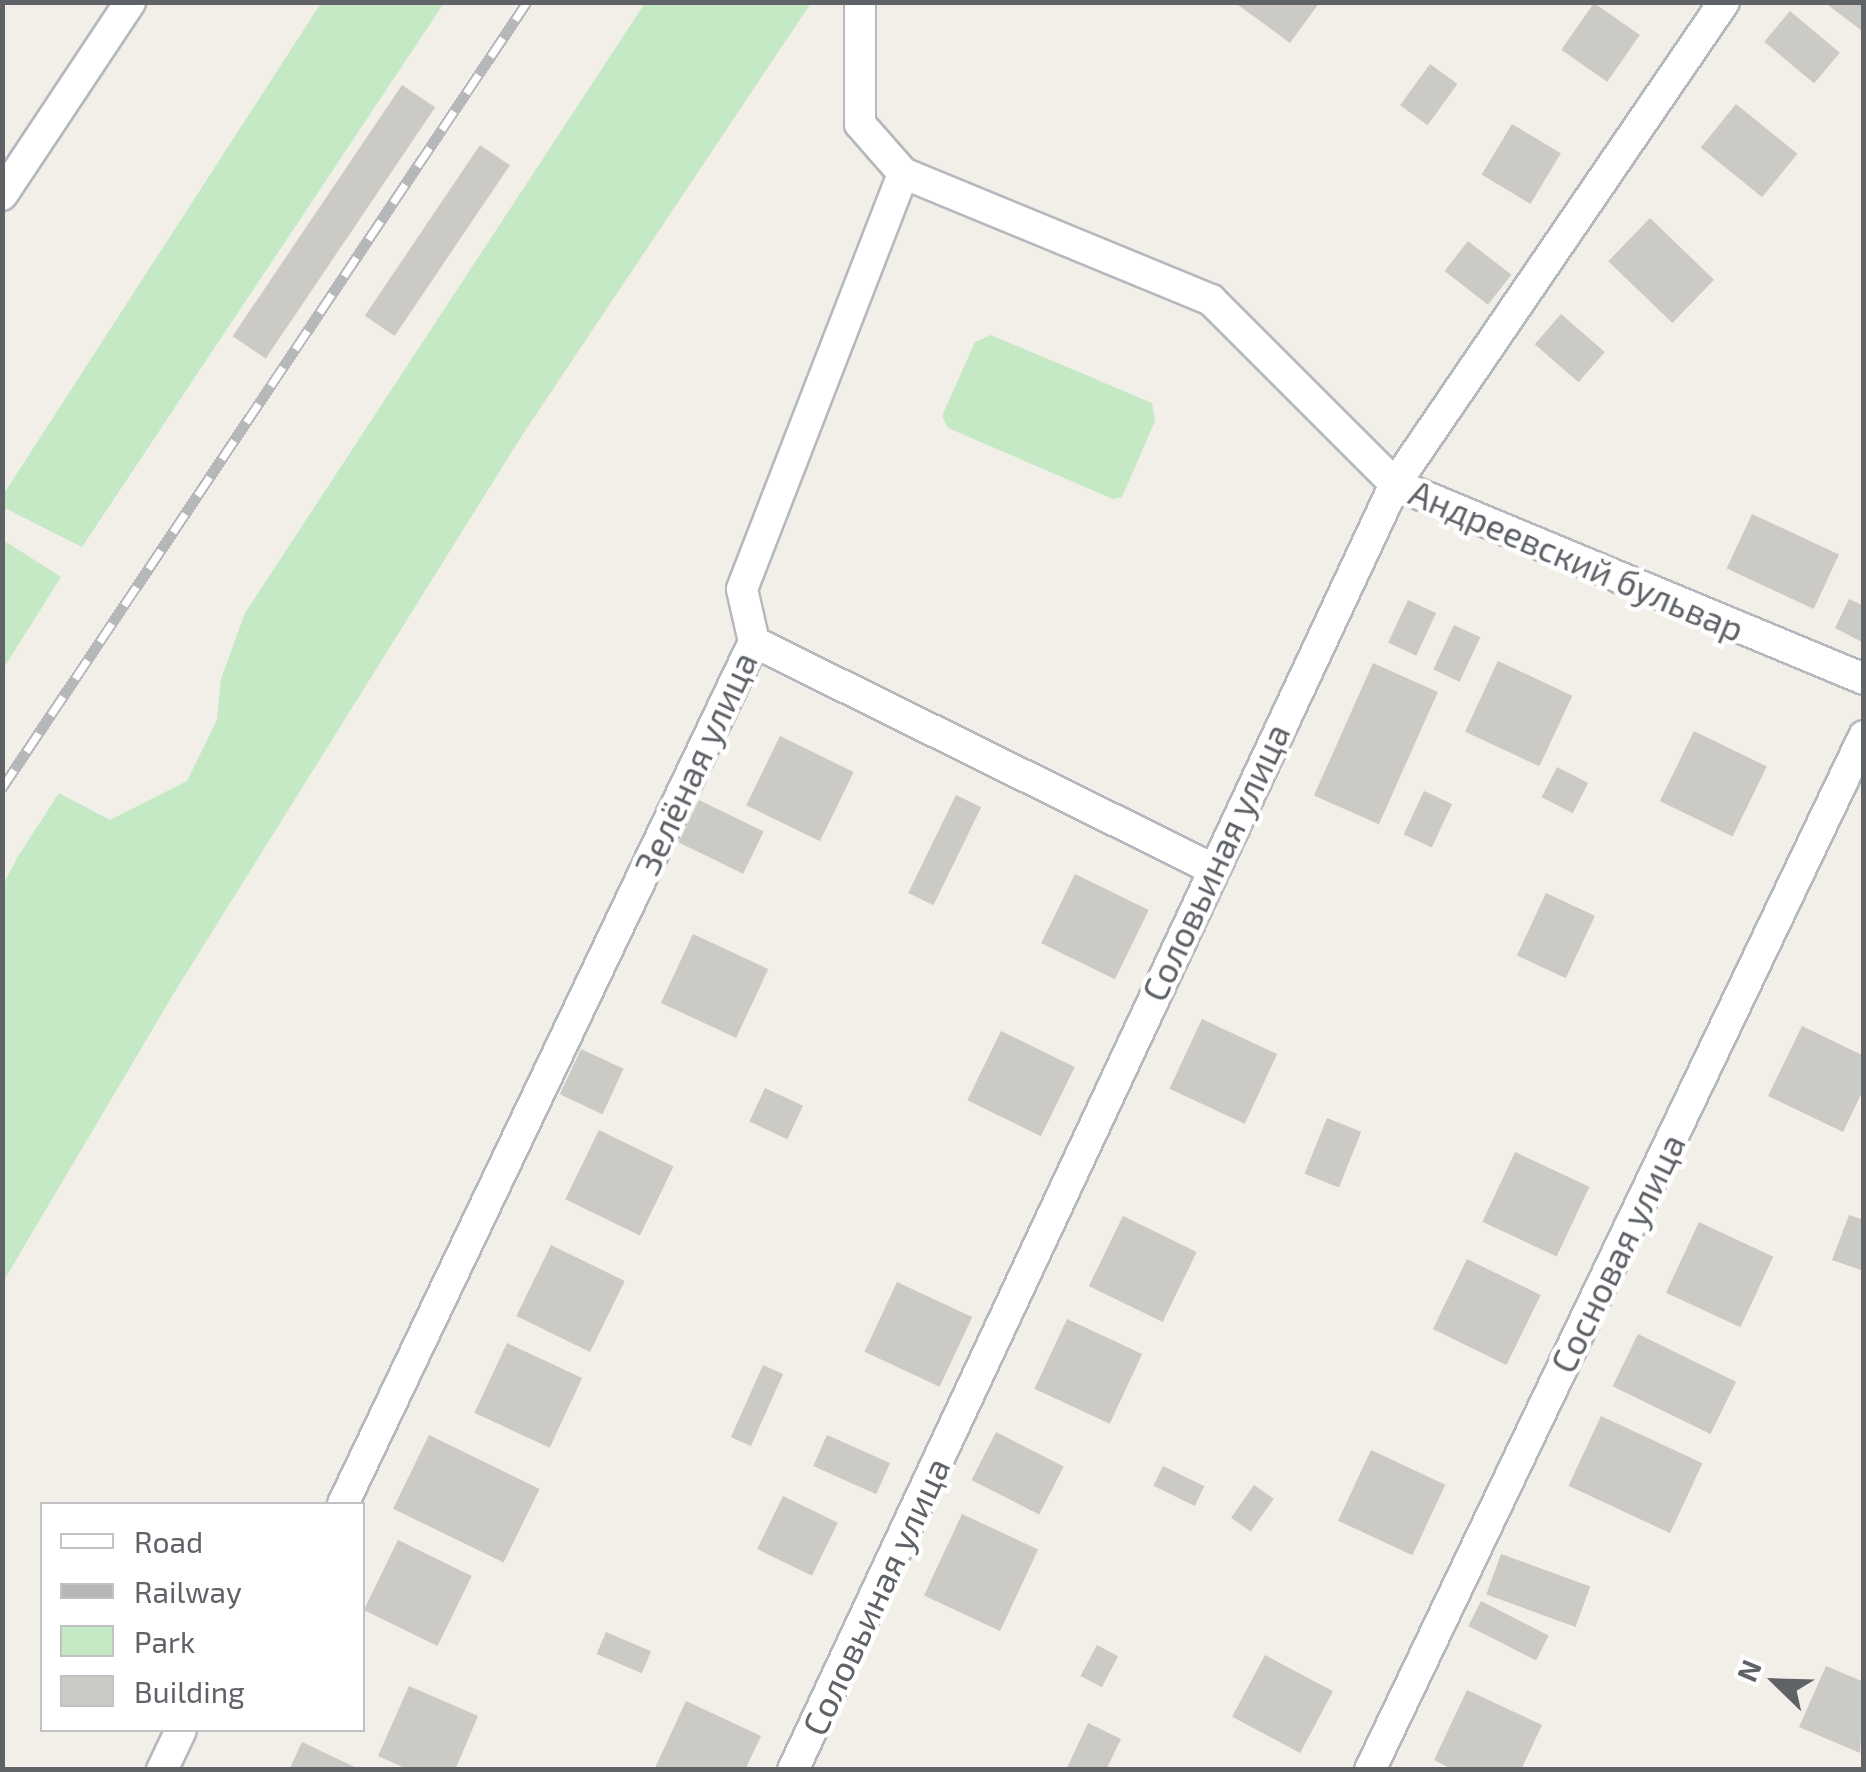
<!DOCTYPE html>
<html>
<head>
<meta charset="utf-8">
<style>
	body { margin:0 }
	#map { position:relative; width:1866px; height:1772px; overflow:hidden; background:#f1efe8; font-family:"Exo 2",sans-serif }
	div>[style] { position:absolute }
	.green>* { inset:0; background:#c5e8c5 }
	.building>* { inset:0; background:#cccac5; transform-origin:0 0 }
	.roads { filter:drop-shadow(2px 0 #b5b8bc) drop-shadow(-2px 0 #b5b8bc) drop-shadow(0 2px #b5b8bc) drop-shadow(0 -2px #b5b8bc) }
	.minor>* { height:30px; margin:-15px; padding:0 15px; transform-origin:15px; border-radius:15px; background:#fff }
	.rail>* { height:11px; margin-top:-5.5px; transform-origin:0; background:repeating-linear-gradient(90deg,#fff 0 22px,#b6b7b8 0 44px); box-sizing:border-box; border-block:2px solid #b6b7b8 }
	span { translate:-50% -50%; white-space:nowrap; text-align:center; line-height:1.15; -webkit-text-stroke:9px #fff; paint-order:stroke }
	.street-label { font-size:35px; color:#5f6368 }
	.frame { position:absolute; inset:0; border:5px solid #5f6368; pointer-events:none }
	.legend { position:absolute; left:40px; top:1502px; width:325px; height:230px; box-sizing:border-box; background:#fff; border:2px solid #bfc1c3; margin:0; padding:12px 18px; list-style:none; font-size:30px; color:#5f6368 }
	.legend li { display:flex; align-items:center; gap:20px; height:50px }
	.legend b { width:50px; border:2px solid #bfc1c3 }
	.north { position:absolute; left:1726px; top:1632px; width:100px; height:100px; -webkit-text-stroke:8px #fff; paint-order:stroke; rotate:293deg; font-size:28px; font-weight:700; line-height:40px; text-align:center; color:#5f6368 }
	.north::after { content:''; display:block; margin:auto; width:35px; height:45px; background:#5f6368; clip-path:polygon(50% 0,100% 100%,50% 72%,0 100%) }
</style>
</head>
<body>
<div id="map">
	<div class="green">
		<div style="clip-path:polygon(321px 3px,444px 3px,82px 547px,3px 507px,3px 495px)"></div>
		<div style="clip-path:polygon(645px 3px,811px 3px,521px 437px,174px 993px,3px 1282px,2px 887px,17px 858px,59px 793px,110px 820px,187px 781px,217px 720px,221px 679px,245px 613px)"></div>
		<div style="clip-path:polygon(991px 335px,1152px 403px,1155px 421px,1122px 497px,1113px 499px,948px 428px,942px 416px,975px 342px)"></div>
		<div style="clip-path:polygon(3px 540px,61px 577px,3px 669px)"></div>
	</div>
	<div class="building">
		<div style="clip-path:polygon(1234px 2px,1320px 2px,1290px 43px)"></div>
		<div style="clip-path:polygon(1824px 2px,1864px 2px,1864px 26px,1861px 30px)"></div>
		<div style="left:1594px;top:3px;width:56px;height:57px;rotate:35deg"></div>
		<div style="left:1790px;top:11px;width:65px;height:40px;rotate:40deg"></div>
		<div style="left:1430px;top:64px;width:34px;height:51px;rotate:36deg"></div>
		<div style="left:402px;top:85px;width:40px;height:303px;rotate:34deg"></div>
		<div style="left:1736px;top:104px;width:79px;height:56px;rotate:39deg"></div>
		<div style="left:1512px;top:124px;width:57px;height:59px;rotate:31deg"></div>
		<div style="left:480px;top:145px;width:36px;height:206px;rotate:34deg"></div>
		<div style="left:1650px;top:218px;width:89px;height:60px;rotate:44deg"></div>
		<div style="left:1468px;top:241px;width:55px;height:38px;rotate:38deg"></div>
		<div style="left:1561px;top:314px;width:58px;height:40px;rotate:41deg"></div>
		<div style="left:1752px;top:514px;width:96px;height:60px;rotate:25deg"></div>
		<div style="clip-path:polygon(1849px 599px,1864px 606px,1864px 643px,1835px 628px)"></div>
		<div style="left:1408px;top:600px;width:31px;height:47px;rotate:25deg"></div>
		<div style="left:1454px;top:625px;width:29px;height:49px;rotate:25deg"></div>
		<div style="left:1498px;top:661px;width:82px;height:78px;rotate:25deg"></div>
		<div style="left:1373px;top:663px;width:71px;height:145px;rotate:24deg"></div>
		<div style="left:1694px;top:731px;width:81px;height:78px;rotate:26deg"></div>
		<div style="left:780px;top:736px;width:82px;height:77px;rotate:26deg"></div>
		<div style="left:1557px;top:767px;width:35px;height:34px;rotate:27deg"></div>
		<div style="left:1424px;top:791px;width:31px;height:48px;rotate:25deg"></div>
		<div style="left:956px;top:795px;width:28px;height:109px;rotate:26deg"></div>
		<div style="left:699px;top:800px;width:72px;height:47px;rotate:26deg"></div>
		<div style="left:1075px;top:874px;width:82px;height:77px;rotate:26deg"></div>
		<div style="left:1546px;top:893px;width:54px;height:69px;rotate:25deg"></div>
		<div style="left:693px;top:934px;width:83px;height:76px;rotate:25deg"></div>
		<div style="left:1202px;top:1019px;width:83px;height:77px;rotate:25deg"></div>
		<div style="clip-path:polygon(1802px 1026px,1864px 1056px,1864px 1088px,1843px 1132px,1768px 1096px)"></div>
		<div style="left:1001px;top:1031px;width:82px;height:77px;rotate:26deg"></div>
		<div style="left:581px;top:1049px;width:47px;height:50px;rotate:25deg"></div>
		<div style="left:765px;top:1088px;width:42px;height:37px;rotate:25deg"></div>
		<div style="left:1327px;top:1118px;width:37px;height:60px;rotate:22deg"></div>
		<div style="left:599px;top:1130px;width:83px;height:77px;rotate:26deg"></div>
		<div style="left:1515px;top:1152px;width:82px;height:77px;rotate:25deg"></div>
		<div style="clip-path:polygon(1849px 1215px,1864px 1220px,1864px 1271px,1832px 1260px)"></div>
		<div style="left:1123px;top:1216px;width:82px;height:78px;rotate:26deg"></div>
		<div style="left:1699px;top:1222px;width:82px;height:78px;rotate:25deg"></div>
		<div style="left:551px;top:1245px;width:82px;height:79px;rotate:26deg"></div>
		<div style="left:1467px;top:1259px;width:82px;height:78px;rotate:26deg"></div>
		<div style="left:897px;top:1282px;width:83px;height:77px;rotate:25deg"></div>
		<div style="left:1067px;top:1319px;width:83px;height:77px;rotate:25deg"></div>
		<div style="left:1638px;top:1334px;width:109px;height:58px;rotate:26deg"></div>
		<div style="left:507px;top:1343px;width:83px;height:77px;rotate:25deg"></div>
		<div style="left:763px;top:1365px;width:22px;height:79px;rotate:24deg"></div>
		<div style="left:1601px;top:1416px;width:112px;height:77px;rotate:25deg"></div>
		<div style="left:996px;top:1432px;width:76px;height:54px;rotate:27deg"></div>
		<div style="left:429px;top:1435px;width:123px;height:82px;rotate:26deg"></div>
		<div style="left:827px;top:1435px;width:69px;height:34px;rotate:24deg"></div>
		<div style="left:1371px;top:1450px;width:82px;height:78px;rotate:25deg"></div>
		<div style="left:1163px;top:1466px;width:46px;height:22px;rotate:26deg"></div>
		<div style="left:1254px;top:1485px;width:24px;height:40px;rotate:35deg"></div>
		<div style="left:783px;top:1496px;width:61px;height:59px;rotate:26deg"></div>
		<div style="left:962px;top:1514px;width:84px;height:90px;rotate:25deg"></div>
		<div style="left:398px;top:1540px;width:82px;height:78px;rotate:26deg"></div>
		<div style="left:1501px;top:1554px;width:95px;height:43px;rotate:20deg"></div>
		<div style="left:1481px;top:1601px;width:76px;height:28px;rotate:27deg"></div>
		<div style="left:606px;top:1632px;width:49px;height:24px;rotate:23deg"></div>
		<div style="left:1097px;top:1645px;width:24px;height:35px;rotate:28deg"></div>
		<div style="left:1265px;top:1655px;width:77px;height:70px;rotate:28deg"></div>
		<div style="clip-path:polygon(1826px 1666px,1864px 1682px,1860px 1753px,1799px 1727px)"></div>
		<div style="clip-path:polygon(409px 1686px,478px 1716px,455px 1770px,409px 1770px,378px 1756px)"></div>
		<div style="clip-path:polygon(1467px 1690px,1542px 1725px,1521px 1770px,1454px 1770px,1434px 1760px)"></div>
		<div style="clip-path:polygon(686px 1701px,761px 1736px,745px 1770px,654px 1770px)"></div>
		<div style="clip-path:polygon(1088px 1723px,1121px 1739px,1106px 1770px,1066px 1770px)"></div>
		<div style="clip-path:polygon(302px 1742px,361px 1770px,289px 1770px)"></div>
	</div>
	<div class="roads">
		<div class="minor">
			<div style="left:903px;top:173px;width:333px;rotate:22.4deg"></div>
			<div style="left:1211px;top:300px;width:260px;rotate:45deg"></div>
			<div style="left:1395px;top:484px;width:508px;rotate:22.58deg"></div>
			<div style="left:2px;top:195px;width:232px;rotate:-56.4deg"></div>
			<div style="left:754px;top:642px;width:510px;rotate:26.31deg"></div>
			<div style="left:343px;top:1504px;width:955px;rotate:-64.51deg"></div>
			<div style="left:754px;top:642px;width:54px;rotate:-102.8deg"></div>
			<div style="left:742px;top:589px;width:446px;rotate:-68.8deg"></div>
			<div style="left:903px;top:173px;width:65px;rotate:-131.3deg"></div>
			<div style="left:860px;top:124px;width:122px;rotate:-90deg"></div>
			<div style="left:162px;top:1770px;width:44px;rotate:-64.6deg"></div>
			<div style="left:793px;top:1770px;width:1420px;rotate:-64.91deg"></div>
			<div style="left:1395px;top:484px;width:584px;rotate:-55.68deg"></div>
			<div style="left:1370px;top:1770px;width:1146px;rotate:-64.46deg"></div>
		</div>
	</div>
	<div class="rail">
		<div style="left:2px;top:788px;width:945px;rotate:-56.26deg"></div>
	</div>
	<div class="street-label">
		<span style="left:1577px;top:560px;rotate:23deg">Андреевский бульвар</span>
		<span style="left:695px;top:763px;rotate:-65deg">Зелёная улица</span>
		<span style="left:1215px;top:862px;rotate:-65deg">Соловьиная улица</span>
		<span style="left:1617px;top:1253px;rotate:-64deg">Сосновая улица</span>
		<span style="left:875px;top:1596px;rotate:-65deg">Соловьиная улица</span>
	</div>
	<div class="frame"></div>
	<ul class="legend">
	<li><b style="height:12px;background:#fff"></b>Road</li>
	<li><b style="height:12px;background:#b6b7b8"></b>Railway</li>
	<li><b style="height:28px;background:#c5e8c5"></b>Park</li>
	<li><b style="height:28px;background:#cccac5"></b>Building</li>
	</ul>
	<div class="north">N</div>
</div>
</body>
</html>
